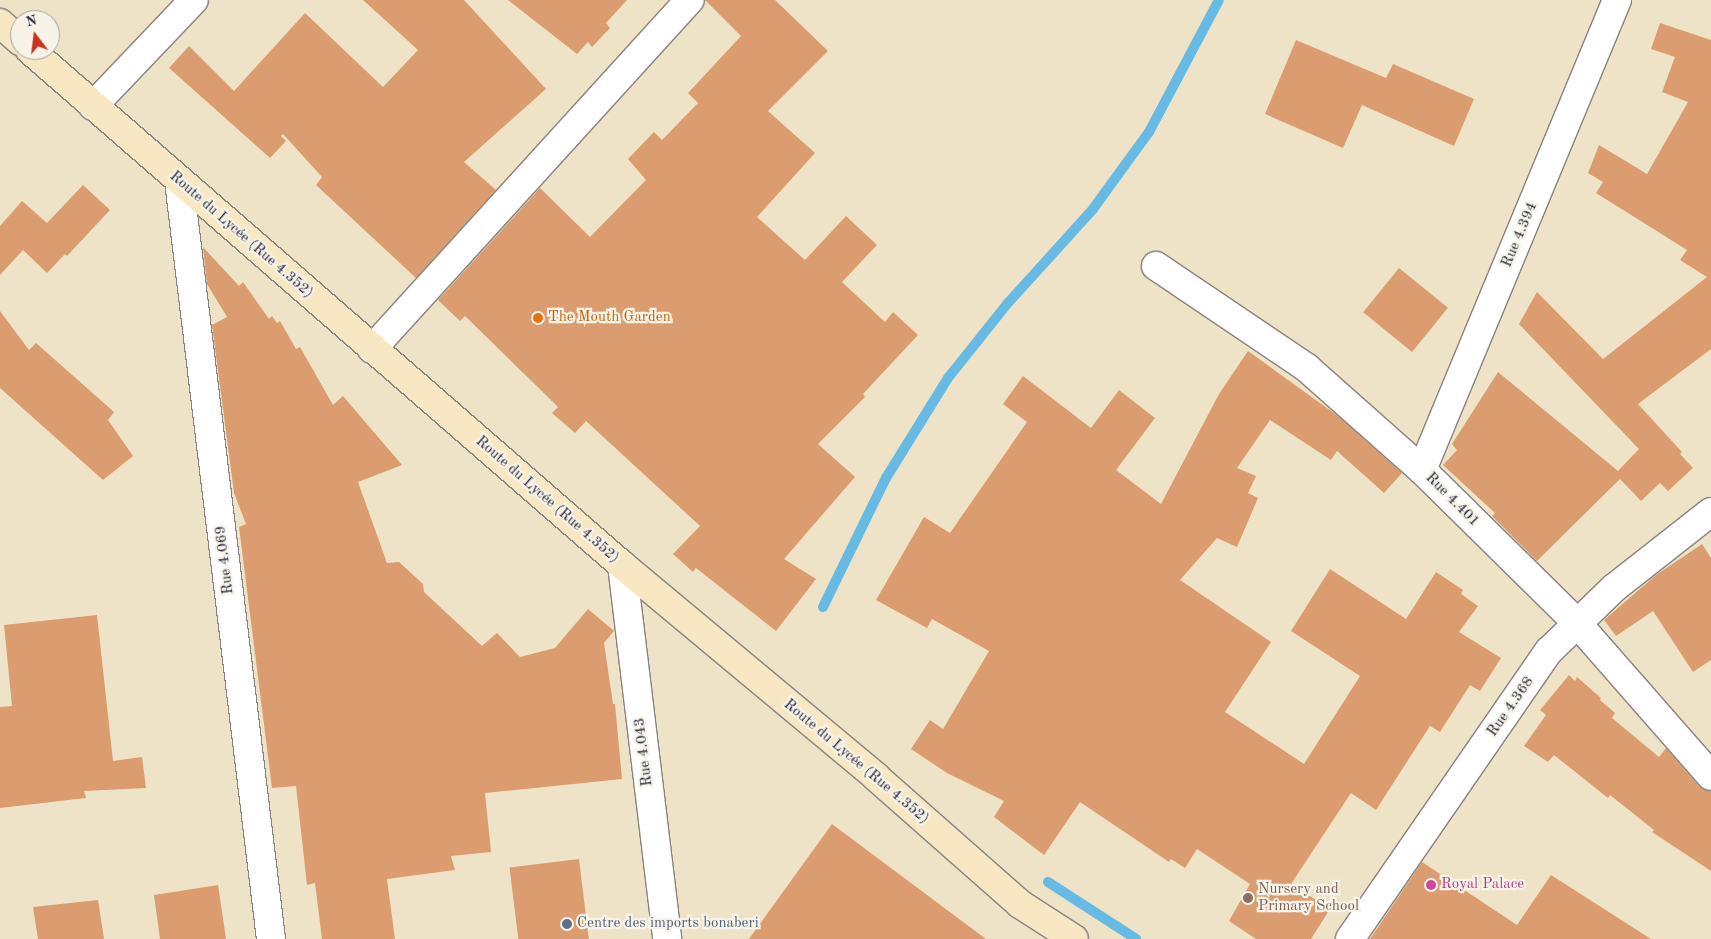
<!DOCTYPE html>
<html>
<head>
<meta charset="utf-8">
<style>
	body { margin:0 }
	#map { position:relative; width:1711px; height:939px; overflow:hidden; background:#efe3c7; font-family:"Old Standard TT",serif }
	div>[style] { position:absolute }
	.stream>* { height:10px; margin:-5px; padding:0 5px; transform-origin:5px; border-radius:5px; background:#67bae3 }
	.building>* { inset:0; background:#db9d6f; transform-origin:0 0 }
	.roads { filter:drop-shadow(1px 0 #888281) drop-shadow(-1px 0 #888281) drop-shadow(0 1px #888281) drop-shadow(0 -1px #888281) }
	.minor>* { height:28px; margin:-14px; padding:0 14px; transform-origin:14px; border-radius:14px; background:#fff }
	.secondary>* { height:28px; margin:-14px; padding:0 14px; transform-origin:14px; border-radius:14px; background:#f7e8c3 }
	.dots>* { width:14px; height:14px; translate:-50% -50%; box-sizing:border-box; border:2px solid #f7f3e8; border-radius:50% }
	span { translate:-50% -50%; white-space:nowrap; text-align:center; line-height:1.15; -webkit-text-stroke:4.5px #f7f3e8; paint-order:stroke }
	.street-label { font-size:15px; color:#22223b }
	.food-label { font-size:15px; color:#c56008 }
	.left { translate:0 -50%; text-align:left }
	.hotel-label { font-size:15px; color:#b23c85 }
	.education-label { font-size:15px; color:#785e54 }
	.service-label { font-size:15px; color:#4e5e75 }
	.north { position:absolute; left:10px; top:10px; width:50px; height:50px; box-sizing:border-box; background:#f7f3e8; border:1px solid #a29fa3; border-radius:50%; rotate:345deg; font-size:14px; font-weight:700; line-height:20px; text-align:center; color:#22223b }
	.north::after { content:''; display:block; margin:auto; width:18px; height:22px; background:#c8321e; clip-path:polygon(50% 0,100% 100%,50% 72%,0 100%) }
</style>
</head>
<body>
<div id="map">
	<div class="stream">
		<div style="left:823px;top:607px;width:144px;rotate:-64deg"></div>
		<div style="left:886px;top:478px;width:118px;rotate:-58.2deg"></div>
		<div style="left:948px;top:378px;width:95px;rotate:-51.4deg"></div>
		<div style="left:1007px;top:304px;width:128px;rotate:-47.8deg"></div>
		<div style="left:1093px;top:209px;width:95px;rotate:-54deg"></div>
		<div style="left:1149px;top:132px;width:149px;rotate:-62.1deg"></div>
		<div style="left:1048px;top:882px;width:105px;rotate:32.9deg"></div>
	</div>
	<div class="building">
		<div style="clip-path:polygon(363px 0,464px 0,546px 89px,464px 162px,496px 190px,416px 278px,316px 185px,322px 177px,283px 134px,281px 136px,286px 141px,270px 158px,169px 68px,189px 46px,234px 91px,305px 13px,383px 87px,418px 50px)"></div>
		<div style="clip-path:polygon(508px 0,627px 0,606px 23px,610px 28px,592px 47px,588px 42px,577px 54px)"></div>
		<div style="clip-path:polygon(705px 0,775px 0,828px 51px,768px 111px,815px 153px,757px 217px,805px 260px,846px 216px,877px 245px,842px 282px,885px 322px,893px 312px,918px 335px,863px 394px,865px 397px,818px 444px,855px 477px,784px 559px,816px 579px,776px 631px,696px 568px,693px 572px,673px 554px,700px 526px,586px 421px,575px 433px,552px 413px,558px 407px,465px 316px,460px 321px,438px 300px,540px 188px,590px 237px,646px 180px,628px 159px,654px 132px,662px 140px,698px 103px,688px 93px,741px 36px)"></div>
		<div style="clip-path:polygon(1660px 23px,1711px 40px,1711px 349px,1638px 404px,1682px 452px,1680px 454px,1693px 468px,1668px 491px,1660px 483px,1641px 501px,1620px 479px,1537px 561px,1492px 516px,1495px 513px,1443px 465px,1457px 450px,1452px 444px,1498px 372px,1618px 471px,1639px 449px,1519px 324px,1537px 292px,1603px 359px,1707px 277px,1680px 260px,1687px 250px,1596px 193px,1603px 182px,1588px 173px,1599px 145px,1647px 174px,1688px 102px,1662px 92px,1675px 57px,1651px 49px)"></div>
		<div style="clip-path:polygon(1296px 40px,1386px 78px,1393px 64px,1474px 99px,1454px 146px,1362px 105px,1343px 148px,1265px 114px)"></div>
		<div style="clip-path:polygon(83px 185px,110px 210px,67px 256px,65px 254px,47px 273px,23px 250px,0 275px,0 226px,22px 201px,47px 223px)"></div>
		<div style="clip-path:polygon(203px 247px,239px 286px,243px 282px,269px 319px,272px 316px,277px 323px,280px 321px,296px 349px,300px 347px,333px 405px,343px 396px,402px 465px,358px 482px,387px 563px,399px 562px,423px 584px,424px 592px,482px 646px,497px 633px,520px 657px,555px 648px,588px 609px,614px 631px,604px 643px,613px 704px,615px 704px,622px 779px,485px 793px,491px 852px,451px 856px,455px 870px,387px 879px,395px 939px,322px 939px,315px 883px,307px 885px,296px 786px,272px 788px,239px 527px,246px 524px,234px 493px,212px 325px,227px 317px,207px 284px)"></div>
		<div style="left:1399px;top:268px;width:63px;height:57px;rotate:39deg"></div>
		<div style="clip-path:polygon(0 311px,29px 350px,36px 343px,114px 412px,108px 420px,133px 456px,103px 480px,0 388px)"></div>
		<div style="clip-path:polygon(1248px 351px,1338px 416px,1402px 473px,1384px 493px,1337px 451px,1331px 460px,1270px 420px,1237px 468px,1256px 476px,1248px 493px,1258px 498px,1237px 547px,1217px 538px,1180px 580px,1271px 642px,1225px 712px,1304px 764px,1360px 676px,1291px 631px,1330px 569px,1406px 619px,1436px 572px,1463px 590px,1461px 594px,1478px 606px,1459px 632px,1501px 658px,1480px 691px,1470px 685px,1440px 732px,1430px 726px,1376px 810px,1351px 793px,1291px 884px,1330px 909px,1311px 939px,1256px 939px,1229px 921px,1250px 884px,1197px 849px,1185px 868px,1171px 859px,1169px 862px,1080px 802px,1044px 855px,994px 817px,1004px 801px,947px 773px,911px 749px,930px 720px,943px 729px,989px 651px,932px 619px,927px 628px,876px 600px,924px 517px,950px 533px,1027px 422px,1003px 404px,1023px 376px,1091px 428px,1119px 390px,1155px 418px,1116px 470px,1161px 504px,1219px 394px)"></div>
		<div style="clip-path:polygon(1702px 544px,1711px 558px,1711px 660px,1693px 672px,1653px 611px,1616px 636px,1604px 620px,1656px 575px)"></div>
		<div style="clip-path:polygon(97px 615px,113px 761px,142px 757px,146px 788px,84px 791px,86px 798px,0 808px,0 707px,12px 706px,4px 625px)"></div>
		<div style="clip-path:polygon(1569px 675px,1575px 681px,1577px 677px,1601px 698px,1600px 700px,1615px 713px,1612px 718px,1659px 757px,1666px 748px,1699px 786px,1711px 791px,1711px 871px,1652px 832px,1654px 830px,1610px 795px,1608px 798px,1554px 755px,1548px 762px,1524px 746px,1546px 715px,1540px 710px)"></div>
		<div style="clip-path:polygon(832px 824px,986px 939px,749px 939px)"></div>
		<div style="left:579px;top:859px;width:81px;height:70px;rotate:83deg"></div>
		<div style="clip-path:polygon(1422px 862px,1517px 925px,1551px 875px,1651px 939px,1370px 939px)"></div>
		<div style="clip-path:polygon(218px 885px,226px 939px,160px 939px,154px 895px)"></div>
		<div style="clip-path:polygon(98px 900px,104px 939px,38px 939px,33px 907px)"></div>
	</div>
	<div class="roads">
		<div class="minor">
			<div style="left:93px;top:106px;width:146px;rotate:-46.4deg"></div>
			<div style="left:179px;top:181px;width:764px;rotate:83.08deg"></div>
			<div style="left:1156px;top:266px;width:182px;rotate:34deg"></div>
			<div style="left:1307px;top:368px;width:154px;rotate:41.6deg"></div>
			<div style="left:1422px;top:470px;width:218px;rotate:44.6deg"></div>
			<div style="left:1577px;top:623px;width:203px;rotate:48.8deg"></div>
			<div style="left:372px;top:349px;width:472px;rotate:-47.7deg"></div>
			<div style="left:1422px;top:470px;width:509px;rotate:-67.47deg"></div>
			<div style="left:622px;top:565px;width:377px;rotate:83.1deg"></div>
			<div style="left:1350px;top:939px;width:350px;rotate:-55.4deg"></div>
			<div style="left:1549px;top:651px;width:91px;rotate:-44.1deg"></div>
			<div style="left:1614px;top:588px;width:123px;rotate:-38.1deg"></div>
		</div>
		<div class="secondary">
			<div style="left:0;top:23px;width:27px;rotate:42deg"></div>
			<div style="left:30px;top:50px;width:785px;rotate:41.02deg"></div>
			<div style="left:622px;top:565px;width:331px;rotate:39.8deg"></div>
			<div style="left:876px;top:777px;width:192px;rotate:41.4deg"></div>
			<div style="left:1020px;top:904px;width:64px;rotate:32.9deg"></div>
		</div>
	</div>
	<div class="dots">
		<div style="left:538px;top:318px;background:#e8710a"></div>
		<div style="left:1431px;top:885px;background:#d1479c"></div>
		<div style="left:1248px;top:898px;background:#8d6e63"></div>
		<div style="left:567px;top:924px;background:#5c6f8a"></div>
	</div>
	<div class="street-label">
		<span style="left:241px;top:235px;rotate:41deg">Route du Lycée (Rue 4.352)</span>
		<span style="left:1520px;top:235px;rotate:-67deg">Rue 4.394</span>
		<span style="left:547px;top:500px;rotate:41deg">Route du Lycée (Rue 4.352)</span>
		<span style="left:1452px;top:500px;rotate:45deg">Rue 4.401</span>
		<span style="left:225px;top:560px;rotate:-97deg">Rue 4.069</span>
		<span style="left:1511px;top:707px;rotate:-55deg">Rue 4.368</span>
		<span style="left:644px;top:752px;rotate:-97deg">Rue 4.043</span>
		<span style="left:856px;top:762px;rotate:40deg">Route du Lycée (Rue 4.352)</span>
	</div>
	<div class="food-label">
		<span class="left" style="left:548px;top:318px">The Mouth Garden</span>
	</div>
	<div class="hotel-label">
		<span class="left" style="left:1441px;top:885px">Royal Palace</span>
	</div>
	<div class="education-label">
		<span class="left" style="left:1258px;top:898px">Nursery and<br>Primary School</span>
	</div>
	<div class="service-label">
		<span class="left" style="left:577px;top:924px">Centre des imports bonaberi</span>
	</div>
	<div class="north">N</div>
</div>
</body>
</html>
